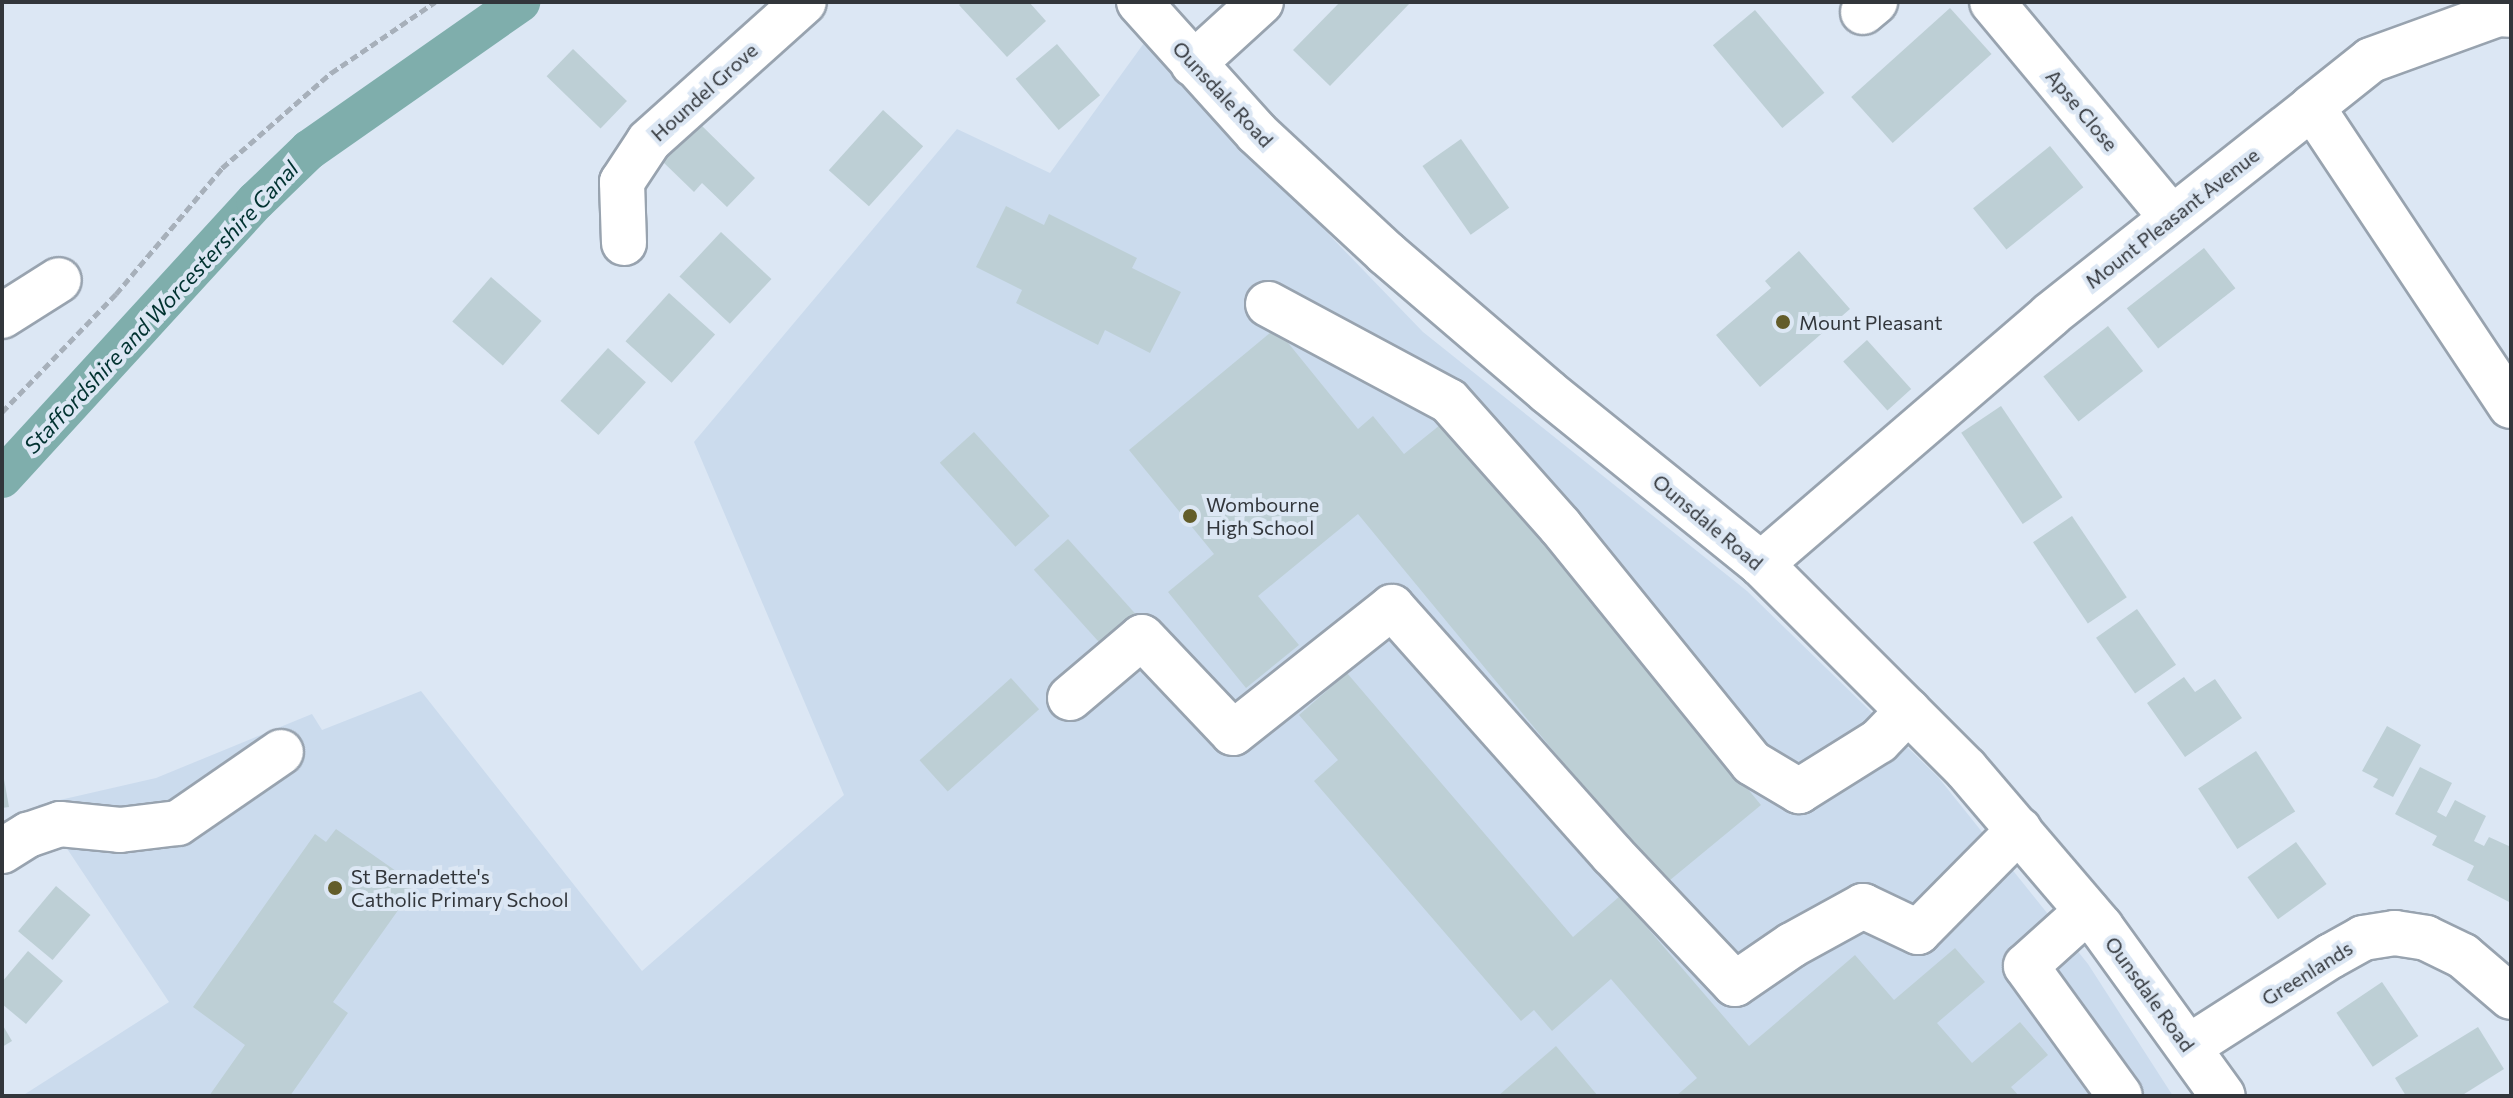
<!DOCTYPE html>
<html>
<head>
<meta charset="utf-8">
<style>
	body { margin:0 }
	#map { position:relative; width:2513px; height:1098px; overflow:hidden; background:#dce7f4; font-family:Commissioner,sans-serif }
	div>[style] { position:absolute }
	.built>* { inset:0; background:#cbdbed }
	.canal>* { height:40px; margin:-20px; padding:0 20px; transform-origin:20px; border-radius:20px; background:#7faeac }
	.building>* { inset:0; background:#bdcfd5; transform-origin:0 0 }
	.path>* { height:5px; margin-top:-2.5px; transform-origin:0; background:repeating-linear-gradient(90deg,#a7b0ba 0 8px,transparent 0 12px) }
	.roads { filter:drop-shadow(2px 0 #98a3af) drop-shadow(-2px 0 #98a3af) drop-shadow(0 2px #98a3af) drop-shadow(0 -2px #98a3af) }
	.minor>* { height:44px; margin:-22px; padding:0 22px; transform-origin:22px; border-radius:22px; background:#fff }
	.dots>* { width:22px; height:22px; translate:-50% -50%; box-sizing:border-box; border:4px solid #dce7f4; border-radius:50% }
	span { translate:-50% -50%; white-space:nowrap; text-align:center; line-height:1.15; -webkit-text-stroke:8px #dce7f4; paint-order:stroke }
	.street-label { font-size:20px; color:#32363b }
	.poi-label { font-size:20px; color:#32363b }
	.left { translate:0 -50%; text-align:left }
	.water-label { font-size:22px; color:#013230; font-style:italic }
	.frame { position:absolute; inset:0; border:4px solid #32363b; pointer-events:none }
</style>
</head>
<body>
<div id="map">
	<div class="built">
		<div style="clip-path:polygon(1144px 43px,1423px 332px,1747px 591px,1938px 777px,2088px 964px,2173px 1096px,22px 1096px,169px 1002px,38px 805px,156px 778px,312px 714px,322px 730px,421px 691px,642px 971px,844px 795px,694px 442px,957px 129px,1050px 173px)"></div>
	</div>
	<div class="canal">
		<div style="left:2px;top:478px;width:376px;rotate:-47.5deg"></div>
		<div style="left:256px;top:201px;width:74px;rotate:-43.9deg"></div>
		<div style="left:309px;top:150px;width:258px;rotate:-35deg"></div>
	</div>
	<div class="building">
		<div style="clip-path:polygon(962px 2px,1029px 2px,1046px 21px,1007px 57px,959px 5px)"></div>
		<div style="clip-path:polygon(1340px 2px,1411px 2px,1330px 86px,1293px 50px)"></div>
		<div style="left:1950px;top:8px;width:62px;height:133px;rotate:48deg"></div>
		<div style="left:1755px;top:10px;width:108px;height:55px;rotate:50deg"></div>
		<div style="left:1057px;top:44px;width:67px;height:54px;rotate:50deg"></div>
		<div style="left:573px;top:49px;width:75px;height:38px;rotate:44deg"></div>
		<div style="left:883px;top:110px;width:54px;height:81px;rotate:42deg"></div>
		<div style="clip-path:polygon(698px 122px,755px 178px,727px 207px,702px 183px,694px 192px,661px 160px)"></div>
		<div style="left:1461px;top:139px;width:84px;height:47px;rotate:55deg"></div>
		<div style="left:2050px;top:146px;width:53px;height:99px;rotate:51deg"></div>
		<div style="clip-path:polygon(1006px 206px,1044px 225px,1049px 214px,1137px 258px,1132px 268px,1181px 292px,1150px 353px,1105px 330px,1098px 345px,1016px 303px,1022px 290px,976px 267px)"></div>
		<div style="left:721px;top:232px;width:69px;height:61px;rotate:43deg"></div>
		<div style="left:2204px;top:248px;width:51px;height:98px;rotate:52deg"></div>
		<div style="clip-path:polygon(1799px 251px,1850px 309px,1760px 387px,1716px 335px,1771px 288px,1765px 281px)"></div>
		<div style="left:491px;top:277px;width:67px;height:59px;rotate:41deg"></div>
		<div style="left:669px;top:293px;width:62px;height:65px;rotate:42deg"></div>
		<div style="left:2108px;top:326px;width:57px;height:82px;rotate:52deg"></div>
		<div style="clip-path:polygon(1276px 328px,1358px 429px,1373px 416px,1404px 454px,1445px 421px,1761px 805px,1664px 885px,1358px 514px,1258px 596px,1299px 645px,1246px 688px,1168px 592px,1214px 554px,1129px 450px)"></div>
		<div style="left:1867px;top:340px;width:66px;height:32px;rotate:48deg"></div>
		<div style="left:608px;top:348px;width:51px;height:71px;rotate:42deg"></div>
		<div style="left:2001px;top:406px;width:110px;height:48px;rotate:56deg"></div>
		<div style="left:974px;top:432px;width:113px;height:46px;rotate:48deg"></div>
		<div style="left:2072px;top:516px;width:98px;height:47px;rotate:56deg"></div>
		<div style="left:1068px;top:539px;width:101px;height:46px;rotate:48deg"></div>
		<div style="left:2137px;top:609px;width:68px;height:50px;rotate:55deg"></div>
		<div style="clip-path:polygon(1347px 673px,1573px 937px,1620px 896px,1749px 1046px,1855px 955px,1894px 1000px,1955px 948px,1985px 982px,1937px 1023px,1972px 1063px,2020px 1022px,2048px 1055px,2011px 1087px,2019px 1096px,1676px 1096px,1697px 1078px,1611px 979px,1552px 1031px,1534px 1010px,1521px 1021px,1314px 781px,1338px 760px,1299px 715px)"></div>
		<div style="clip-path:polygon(2184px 677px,2195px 692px,2215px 679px,2242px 718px,2185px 757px,2147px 703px)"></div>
		<div style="left:1011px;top:678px;width:42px;height:123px;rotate:48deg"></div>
		<div style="clip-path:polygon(2387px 726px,2421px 745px,2393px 797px,2373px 787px,2378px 779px,2362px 771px)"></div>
		<div style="left:2256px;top:751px;width:72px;height:69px;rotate:57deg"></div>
		<div style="clip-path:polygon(2420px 767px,2452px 783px,2437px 812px,2446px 817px,2455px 800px,2486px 816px,2474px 841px,2484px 846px,2489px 837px,2511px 847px,2511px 903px,2467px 880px,2474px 866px,2432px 845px,2437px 836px,2395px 814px)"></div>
		<div style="clip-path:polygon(2px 768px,9px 807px,2px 808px)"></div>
		<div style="clip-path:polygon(336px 829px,416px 885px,333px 1002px,348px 1013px,290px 1096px,209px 1096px,245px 1045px,193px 1007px,315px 834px,326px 842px)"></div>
		<div style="left:2296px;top:842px;width:52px;height:60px;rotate:54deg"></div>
		<div style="left:56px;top:886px;width:45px;height:59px;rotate:40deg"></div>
		<div style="clip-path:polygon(28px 951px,63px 981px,26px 1024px,2px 1004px,2px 982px)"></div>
		<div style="left:2382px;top:982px;width:65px;height:55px;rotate:56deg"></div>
		<div style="clip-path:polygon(2px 1024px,12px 1041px,2px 1047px)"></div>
		<div style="clip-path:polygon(2478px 1027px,2504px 1069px,2461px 1096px,2406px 1096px,2395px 1078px)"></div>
		<div style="clip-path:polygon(1556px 1046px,1598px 1096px,1498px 1096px)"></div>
	</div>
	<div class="path">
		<div style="left:2px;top:412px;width:164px;rotate:-46deg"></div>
		<div style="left:116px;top:294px;width:165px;rotate:-49.9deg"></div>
		<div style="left:222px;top:168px;width:145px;rotate:-41.1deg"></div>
		<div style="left:331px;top:73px;width:126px;rotate:-34.3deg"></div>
	</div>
	<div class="roads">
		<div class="minor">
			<div style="left:1139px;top:2px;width:176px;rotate:48deg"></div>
			<div style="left:1257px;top:133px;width:176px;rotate:42.9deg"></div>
			<div style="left:1386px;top:253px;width:213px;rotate:40.6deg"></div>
			<div style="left:1548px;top:392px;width:274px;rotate:38.9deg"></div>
			<div style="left:1761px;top:564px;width:290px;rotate:45deg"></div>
			<div style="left:1966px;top:769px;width:208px;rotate:49.5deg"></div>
			<div style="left:2101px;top:927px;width:208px;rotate:54.2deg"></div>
			<div style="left:1992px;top:2px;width:281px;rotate:50.2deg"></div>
			<div style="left:1863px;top:12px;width:16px;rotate:-40deg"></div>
			<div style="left:1193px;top:64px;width:92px;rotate:-42.4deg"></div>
			<div style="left:2312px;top:107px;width:75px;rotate:-38.5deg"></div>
			<div style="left:2371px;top:60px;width:135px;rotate:-19.9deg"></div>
			<div style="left:2498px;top:14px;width:13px;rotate:4deg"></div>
			<div style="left:624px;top:243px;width:61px;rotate:-91.9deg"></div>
			<div style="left:622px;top:182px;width:49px;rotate:-56.6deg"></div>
			<div style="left:649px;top:141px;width:208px;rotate:-41.9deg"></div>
			<div style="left:1268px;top:304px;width:205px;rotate:28.2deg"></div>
			<div style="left:1449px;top:401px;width:167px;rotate:48.4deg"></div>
			<div style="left:1560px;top:526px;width:305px;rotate:51deg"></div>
			<div style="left:1752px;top:763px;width:55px;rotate:30.8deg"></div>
			<div style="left:1799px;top:791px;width:94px;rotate:-32deg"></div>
			<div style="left:1879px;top:741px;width:42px;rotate:-46deg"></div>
			<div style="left:2px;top:316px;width:67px;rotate:-32.3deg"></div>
			<div style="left:1761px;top:564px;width:381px;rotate:-40.7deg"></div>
			<div style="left:2050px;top:315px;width:335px;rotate:-38.4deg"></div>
			<div style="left:2312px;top:107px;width:359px;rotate:56.4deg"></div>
			<div style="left:1070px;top:698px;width:94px;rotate:-40.3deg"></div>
			<div style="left:1142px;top:637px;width:132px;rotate:46.5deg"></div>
			<div style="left:1233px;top:733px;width:203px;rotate:-38.4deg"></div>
			<div style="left:1392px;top:607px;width:331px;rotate:48.3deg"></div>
			<div style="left:1612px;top:854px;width:179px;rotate:46.6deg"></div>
			<div style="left:1735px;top:984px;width:69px;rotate:-34.4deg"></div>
			<div style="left:1792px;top:945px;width:81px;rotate:-28.8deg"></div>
			<div style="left:1863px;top:906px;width:61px;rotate:25.3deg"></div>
			<div style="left:1918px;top:932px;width:144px;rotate:-45.3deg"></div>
			<div style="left:2px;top:851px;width:31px;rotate:-32deg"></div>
			<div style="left:28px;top:835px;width:34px;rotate:-19deg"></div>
			<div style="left:60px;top:824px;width:60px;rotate:5.7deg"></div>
			<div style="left:120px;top:830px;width:58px;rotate:-6.9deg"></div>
			<div style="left:178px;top:823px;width:125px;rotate:-34.6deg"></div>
			<div style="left:2087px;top:911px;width:82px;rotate:138deg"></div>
			<div style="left:2026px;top:966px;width:160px;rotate:54.1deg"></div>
			<div style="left:2190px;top:1046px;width:167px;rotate:-32.6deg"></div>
			<div style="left:2331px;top:956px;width:37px;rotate:-29deg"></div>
			<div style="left:2363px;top:938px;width:32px;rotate:-9deg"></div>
			<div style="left:2395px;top:933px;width:31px;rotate:9deg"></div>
			<div style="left:2426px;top:938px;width:41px;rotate:25.9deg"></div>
			<div style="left:2463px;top:956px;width:63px;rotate:40.5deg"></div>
		</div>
	</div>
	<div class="dots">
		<div style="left:1783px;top:322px;background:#635d2a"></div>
		<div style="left:1190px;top:516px;background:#635d2a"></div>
		<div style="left:335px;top:888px;background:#635d2a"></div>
	</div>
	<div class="street-label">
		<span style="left:704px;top:92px;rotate:-42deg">Houndel Grove</span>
		<span style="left:1223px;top:94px;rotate:47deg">Ounsdale Road</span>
		<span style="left:2082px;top:110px;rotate:50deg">Apse Close</span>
		<span style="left:2172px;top:218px;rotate:-38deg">Mount Pleasant Avenue</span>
		<span style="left:1708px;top:522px;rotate:40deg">Ounsdale Road</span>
		<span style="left:2307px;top:973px;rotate:-32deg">Greenlands</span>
		<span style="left:2150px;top:994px;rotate:54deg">Ounsdale Road</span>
	</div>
	<div class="poi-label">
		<span class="left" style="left:1799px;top:322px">Mount Pleasant</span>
		<span class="left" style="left:1206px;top:516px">Wombourne<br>High School</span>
		<span class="left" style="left:351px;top:888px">St Bernadette's<br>Catholic Primary School</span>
	</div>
	<div class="water-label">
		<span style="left:161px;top:307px;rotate:-47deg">Staffordshire and Worcestershire Canal</span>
	</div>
	<div class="frame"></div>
</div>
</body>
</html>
